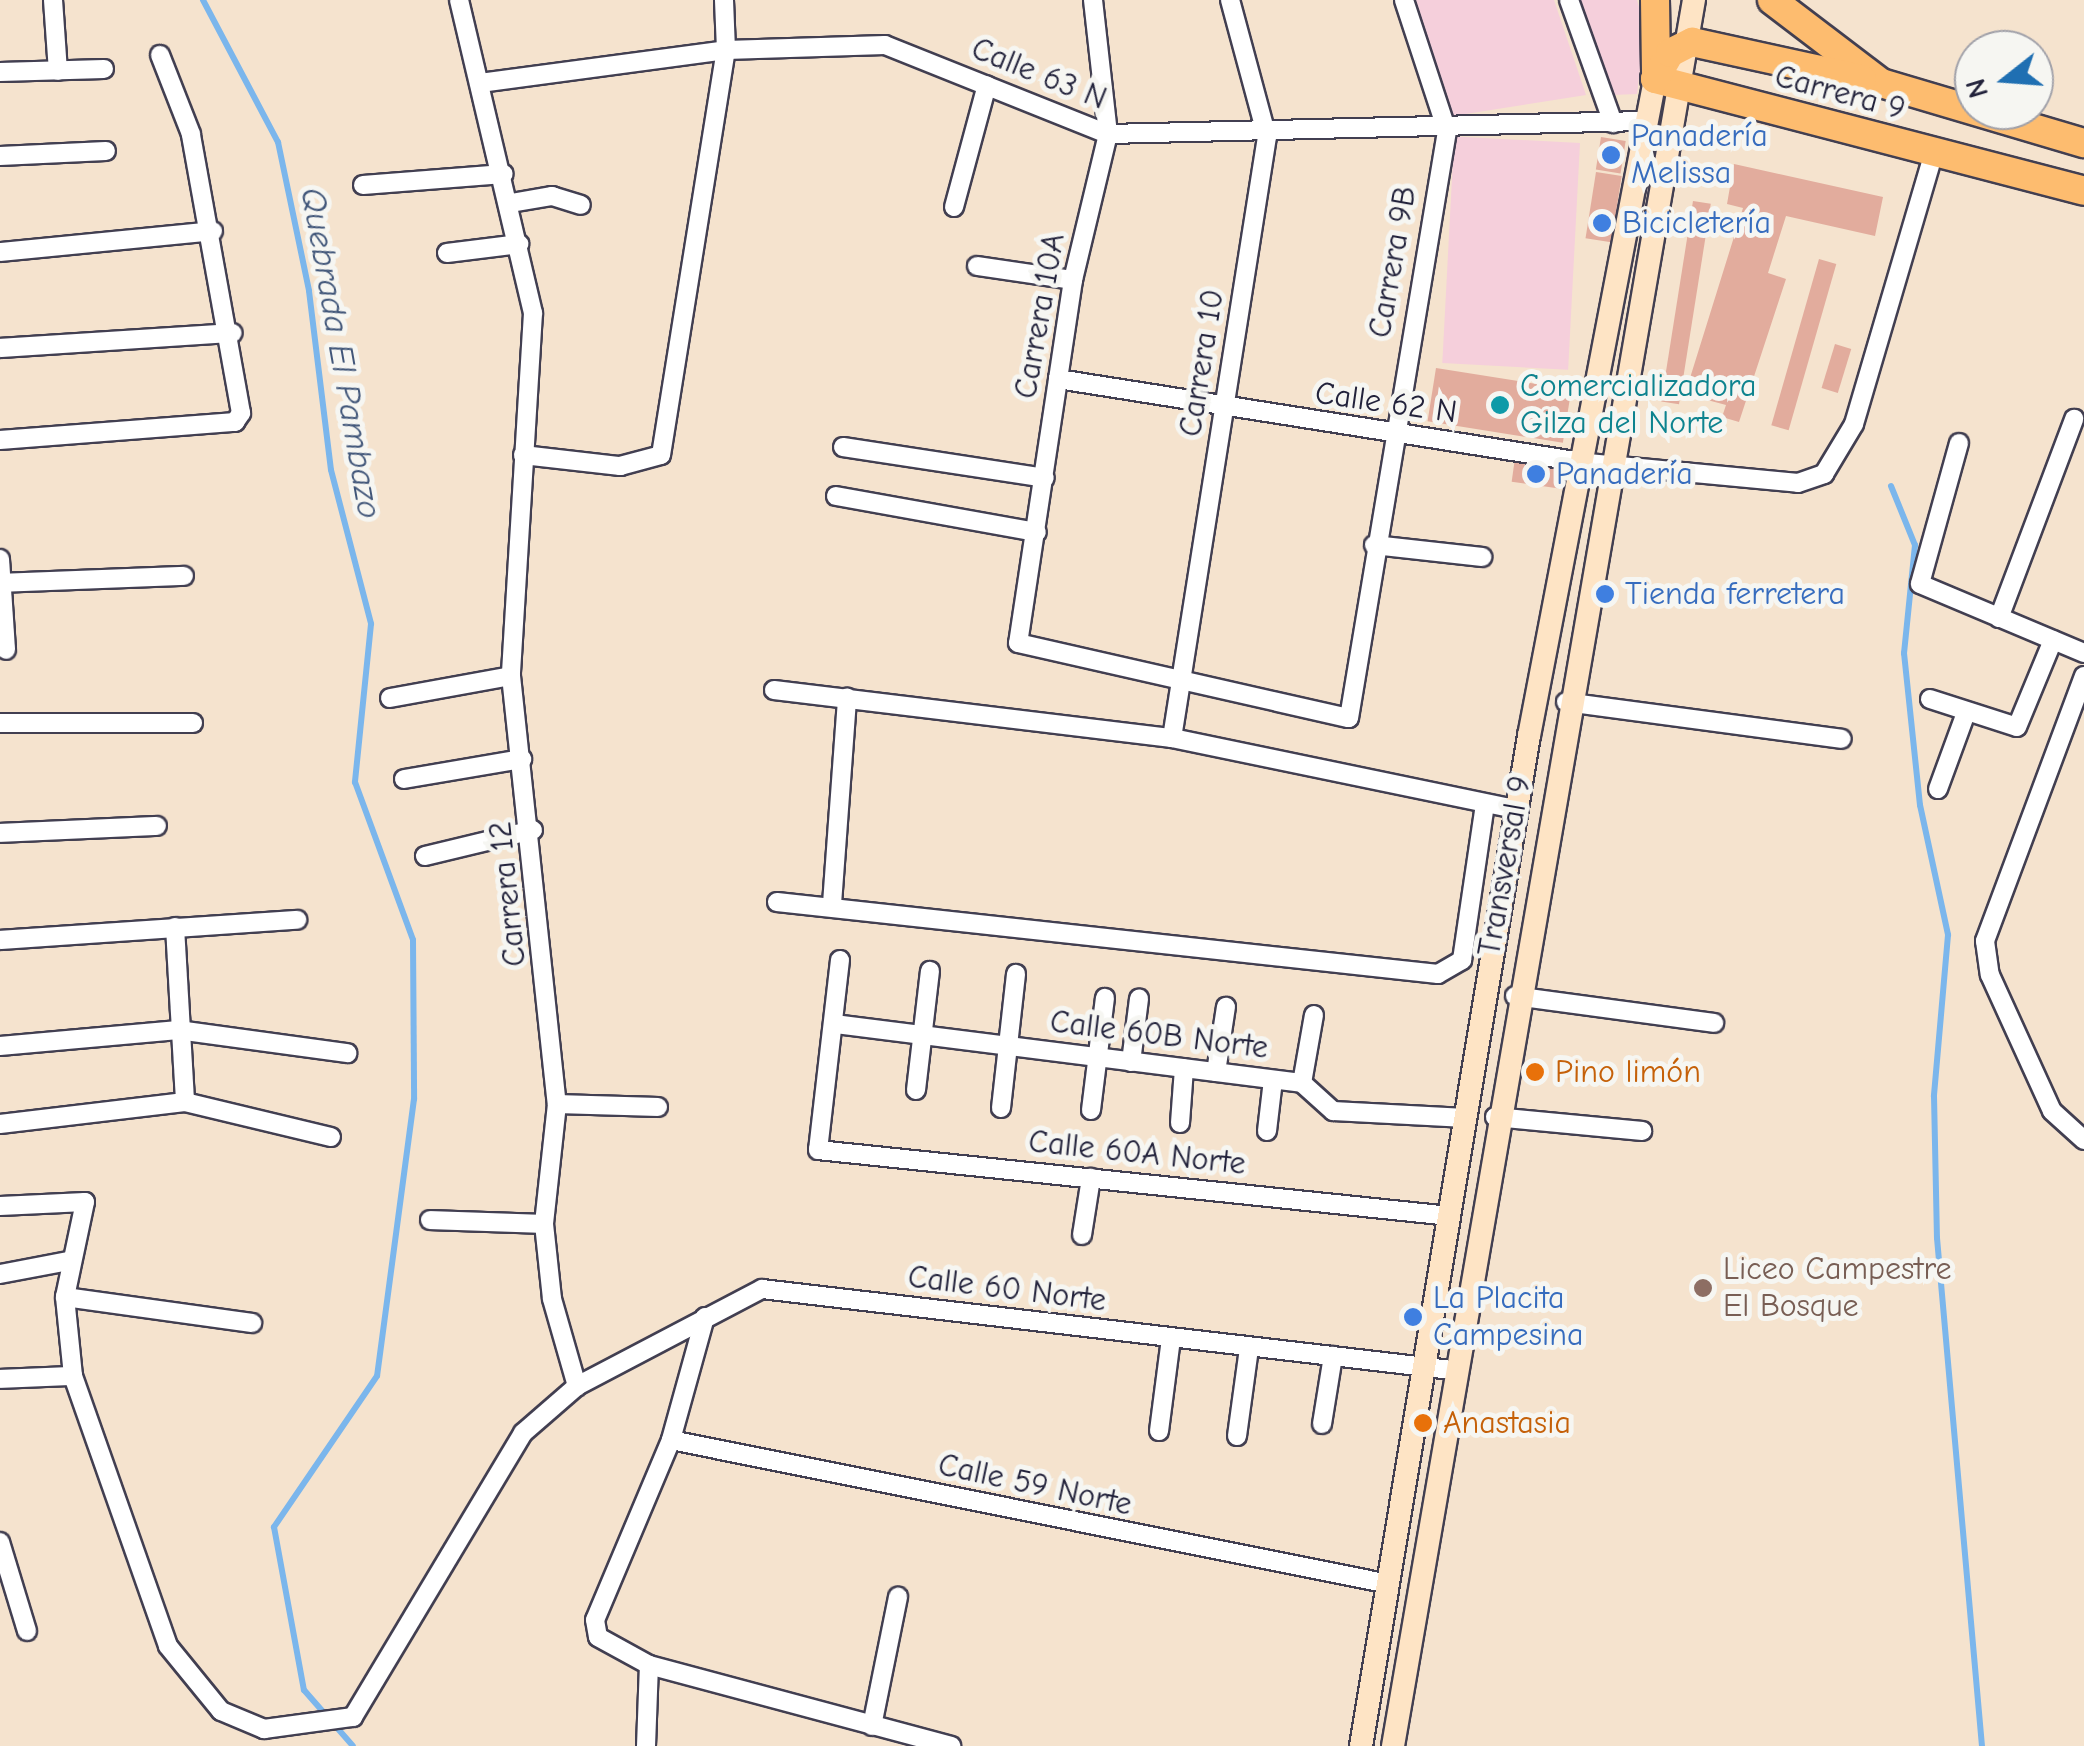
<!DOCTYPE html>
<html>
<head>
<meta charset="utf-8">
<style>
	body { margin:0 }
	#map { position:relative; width:2084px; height:1746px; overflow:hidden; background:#f5e3ce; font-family:"Comic Neue",sans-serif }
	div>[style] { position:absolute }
	.built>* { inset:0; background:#f5cfdb; transform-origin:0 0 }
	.stream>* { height:6px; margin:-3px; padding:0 3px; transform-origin:3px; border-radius:3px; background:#7bb6ec }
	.building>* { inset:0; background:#e2ac9d; transform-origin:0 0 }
	.roads { filter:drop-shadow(2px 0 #423f51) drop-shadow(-2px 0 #423f51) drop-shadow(0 2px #423f51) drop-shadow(0 -2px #423f51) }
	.minor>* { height:18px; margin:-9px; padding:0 9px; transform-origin:9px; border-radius:9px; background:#fff }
	.secondary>* { height:22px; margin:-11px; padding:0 11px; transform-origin:11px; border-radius:11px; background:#fee4c5 }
	.primary>* { height:28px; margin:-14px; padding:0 14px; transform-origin:14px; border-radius:14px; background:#fdbc6f }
	.dots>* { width:28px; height:28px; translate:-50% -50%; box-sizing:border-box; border:5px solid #f6f6f2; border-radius:50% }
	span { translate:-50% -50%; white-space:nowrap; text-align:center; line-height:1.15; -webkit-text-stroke:10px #f6f6f2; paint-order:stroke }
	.street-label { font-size:32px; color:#22223b }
	.shop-label { font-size:32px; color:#366cbe }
	.left { translate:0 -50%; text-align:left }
	.culture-label { font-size:32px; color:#0d838f }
	.food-label { font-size:32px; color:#c56008 }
	.education-label { font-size:32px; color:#785e54 }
	.water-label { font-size:35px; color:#415679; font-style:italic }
	.north { position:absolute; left:1954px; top:30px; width:100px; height:100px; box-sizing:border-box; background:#f6f6f2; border:2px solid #a1a1a9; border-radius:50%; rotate:253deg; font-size:28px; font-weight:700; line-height:40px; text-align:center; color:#22223b }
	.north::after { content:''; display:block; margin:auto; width:35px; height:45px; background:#1f6fb2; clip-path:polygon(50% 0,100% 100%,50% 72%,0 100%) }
</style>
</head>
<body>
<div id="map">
	<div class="built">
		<div style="clip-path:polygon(1414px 0,1554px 0,1586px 95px,1453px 116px)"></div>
		<div style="clip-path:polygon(1579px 0,1637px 0,1645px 28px,1637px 94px,1613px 95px)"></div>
		<div style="left:1580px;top:143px;width:227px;height:126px;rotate:93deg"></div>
	</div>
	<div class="stream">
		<div style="left:203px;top:0;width:161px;rotate:62.2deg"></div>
		<div style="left:278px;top:142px;width:152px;rotate:78.2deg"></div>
		<div style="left:309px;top:291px;width:180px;rotate:83deg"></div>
		<div style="left:331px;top:470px;width:159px;rotate:75.4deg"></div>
		<div style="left:371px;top:624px;width:159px;rotate:95.8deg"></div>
		<div style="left:355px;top:782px;width:168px;rotate:69.8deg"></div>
		<div style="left:413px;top:940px;width:159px;rotate:89.6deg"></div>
		<div style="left:414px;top:1099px;width:279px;rotate:97.6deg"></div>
		<div style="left:377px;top:1376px;width:183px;rotate:124.3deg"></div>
		<div style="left:274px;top:1527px;width:166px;rotate:79.6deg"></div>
		<div style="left:304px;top:1690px;width:74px;rotate:48.8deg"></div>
		<div style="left:1891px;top:486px;width:64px;rotate:67.9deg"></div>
		<div style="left:1915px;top:545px;width:109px;rotate:95.8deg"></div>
		<div style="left:1904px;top:653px;width:153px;rotate:84deg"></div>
		<div style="left:1920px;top:805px;width:133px;rotate:77.8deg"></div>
		<div style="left:1948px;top:935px;width:162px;rotate:95deg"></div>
		<div style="left:1934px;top:1096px;width:142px;rotate:88.8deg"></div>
		<div style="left:1937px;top:1238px;width:510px;rotate:84.94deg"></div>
	</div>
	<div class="building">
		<div style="left:1601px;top:137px;width:25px;height:33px;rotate:9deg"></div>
		<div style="clip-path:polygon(1734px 164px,1883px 197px,1875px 236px,1786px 216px,1768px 273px,1786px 279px,1739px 422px,1722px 417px,1726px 405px,1685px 394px,1743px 208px,1727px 204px)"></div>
		<div style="left:1596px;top:172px;width:26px;height:67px;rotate:9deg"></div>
		<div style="left:1693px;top:201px;width:18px;height:203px;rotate:9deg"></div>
		<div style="left:1819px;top:259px;width:18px;height:173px;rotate:16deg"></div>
		<div style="left:1835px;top:344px;width:17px;height:46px;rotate:17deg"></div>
		<div style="left:1436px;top:368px;width:137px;height:54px;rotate:9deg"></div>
		<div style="left:1515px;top:458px;width:48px;height:24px;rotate:8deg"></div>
	</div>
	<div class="roads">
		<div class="minor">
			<div style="left:53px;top:0;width:71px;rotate:86deg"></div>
			<div style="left:459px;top:0;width:322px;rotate:76.7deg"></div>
			<div style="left:533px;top:313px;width:364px;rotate:93.5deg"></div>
			<div style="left:511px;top:676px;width:430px;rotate:83.9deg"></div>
			<div style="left:557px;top:1104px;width:121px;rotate:96.2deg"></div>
			<div style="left:544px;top:1224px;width:75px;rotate:83.9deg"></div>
			<div style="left:552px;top:1299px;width:91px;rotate:74deg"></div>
			<div style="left:1093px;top:0;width:135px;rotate:83.6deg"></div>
			<div style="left:1108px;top:134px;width:150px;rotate:103.5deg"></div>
			<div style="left:1073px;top:280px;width:367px;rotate:98.6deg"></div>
			<div style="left:1018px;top:643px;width:339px;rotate:12.8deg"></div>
			<div style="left:1349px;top:718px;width:595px;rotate:-80.52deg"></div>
			<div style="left:1447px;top:131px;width:138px;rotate:-108.2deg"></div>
			<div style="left:1569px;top:0;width:131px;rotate:70.3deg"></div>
			<div style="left:0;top:72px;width:104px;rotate:-1.7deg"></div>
			<div style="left:480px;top:83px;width:248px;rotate:-7.6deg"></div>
			<div style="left:726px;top:50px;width:159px;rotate:-1.8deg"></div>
			<div style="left:885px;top:45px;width:240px;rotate:21.8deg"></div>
			<div style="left:1108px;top:134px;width:536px;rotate:-1.39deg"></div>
			<div style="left:0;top:156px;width:106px;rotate:-2.7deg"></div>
			<div style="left:363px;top:185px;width:141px;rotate:-4.5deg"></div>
			<div style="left:511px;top:203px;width:42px;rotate:-9.7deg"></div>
			<div style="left:552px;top:196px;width:30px;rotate:17deg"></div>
			<div style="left:954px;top:207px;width:126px;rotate:-74.9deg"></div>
			<div style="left:0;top:252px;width:214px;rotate:-5.6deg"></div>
			<div style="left:447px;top:253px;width:73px;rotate:-7.1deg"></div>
			<div style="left:977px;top:266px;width:97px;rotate:8.3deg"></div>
			<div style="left:0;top:348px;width:233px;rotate:-3.7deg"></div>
			<div style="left:1058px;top:379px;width:537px;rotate:9.01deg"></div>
			<div style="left:1588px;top:463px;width:211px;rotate:5.4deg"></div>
			<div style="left:1798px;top:483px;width:28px;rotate:-19deg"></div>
			<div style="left:1824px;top:474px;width:58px;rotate:-59deg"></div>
			<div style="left:1854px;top:424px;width:280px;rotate:-73.6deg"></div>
			<div style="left:0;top:440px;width:236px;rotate:-4.4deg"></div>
			<div style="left:235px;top:422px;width:11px;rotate:-56deg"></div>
			<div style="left:241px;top:413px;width:283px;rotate:-100.2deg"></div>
			<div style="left:191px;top:134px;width:85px;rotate:-111.4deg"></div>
			<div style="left:1959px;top:443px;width:146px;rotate:105.5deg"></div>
			<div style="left:1920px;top:584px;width:178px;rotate:22.8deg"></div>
			<div style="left:843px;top:447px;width:204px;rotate:8.7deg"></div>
			<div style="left:523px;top:455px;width:98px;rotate:6.5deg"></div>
			<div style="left:620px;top:466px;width:42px;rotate:-15deg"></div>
			<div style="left:661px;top:455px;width:410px;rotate:-80.9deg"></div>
			<div style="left:726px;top:50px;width:50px;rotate:-92.3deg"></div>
			<div style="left:836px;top:496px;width:204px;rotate:10.2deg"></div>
			<div style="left:1374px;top:545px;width:109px;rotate:6.3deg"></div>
			<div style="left:0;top:559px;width:91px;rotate:86.2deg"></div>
			<div style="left:0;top:583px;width:184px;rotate:-2.2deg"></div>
			<div style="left:1999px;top:618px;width:213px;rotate:-69.3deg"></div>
			<div style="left:2084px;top:676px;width:283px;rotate:110.5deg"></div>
			<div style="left:1985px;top:941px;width:34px;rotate:82deg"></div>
			<div style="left:1990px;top:975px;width:149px;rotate:65.5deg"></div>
			<div style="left:2052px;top:1111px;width:43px;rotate:42.2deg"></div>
			<div style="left:774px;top:690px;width:401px;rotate:6.9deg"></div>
			<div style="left:1172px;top:738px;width:351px;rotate:11.7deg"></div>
			<div style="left:390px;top:698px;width:123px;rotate:-10.3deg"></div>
			<div style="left:1930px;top:699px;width:91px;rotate:17.8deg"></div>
			<div style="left:2017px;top:727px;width:94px;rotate:-67.5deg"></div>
			<div style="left:1566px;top:702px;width:278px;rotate:7.6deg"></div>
			<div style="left:0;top:723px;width:193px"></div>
			<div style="left:1172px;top:738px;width:608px;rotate:-81.02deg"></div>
			<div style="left:1267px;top:137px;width:142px;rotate:-105.1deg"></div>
			<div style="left:404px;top:779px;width:120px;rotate:-9.6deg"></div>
			<div style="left:1938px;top:789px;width:81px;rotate:-69.8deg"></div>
			<div style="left:0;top:833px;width:157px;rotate:-2.6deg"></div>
			<div style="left:425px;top:856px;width:111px;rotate:-13.5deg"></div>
			<div style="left:777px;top:902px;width:665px;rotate:6.22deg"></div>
			<div style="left:1438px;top:974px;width:28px;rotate:-30deg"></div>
			<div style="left:1462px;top:960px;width:157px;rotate:-81.6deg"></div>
			<div style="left:832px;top:904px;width:207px;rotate:-85.8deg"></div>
			<div style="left:175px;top:927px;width:175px;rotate:86.7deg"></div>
			<div style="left:0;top:940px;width:298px;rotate:-3.9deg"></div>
			<div style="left:840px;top:960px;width:191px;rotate:96.6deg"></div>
			<div style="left:818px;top:1150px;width:635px;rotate:5.96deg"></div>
			<div style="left:1515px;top:996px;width:201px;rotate:7.7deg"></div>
			<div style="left:835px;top:1024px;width:471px;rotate:7.2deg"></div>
			<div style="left:1302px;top:1083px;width:42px;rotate:42.1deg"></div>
			<div style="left:1333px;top:1111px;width:133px;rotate:3deg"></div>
			<div style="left:0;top:1046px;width:179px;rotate:-5.1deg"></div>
			<div style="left:178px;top:1030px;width:171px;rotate:7.8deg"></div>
			<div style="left:1131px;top:1062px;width:64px;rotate:-82.8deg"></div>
			<div style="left:1216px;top:1072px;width:66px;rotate:-81.3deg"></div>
			<div style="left:1302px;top:1083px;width:69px;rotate:-80deg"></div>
			<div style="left:916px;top:1090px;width:120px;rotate:-83.3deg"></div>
			<div style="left:557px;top:1104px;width:101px;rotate:1.7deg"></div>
			<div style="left:1001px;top:1108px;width:135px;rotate:-83.6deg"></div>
			<div style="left:1091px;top:1110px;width:113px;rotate:-82.9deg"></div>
			<div style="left:1495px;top:1117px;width:148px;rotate:5.4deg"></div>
			<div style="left:1180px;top:1123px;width:55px;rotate:-85.8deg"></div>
			<div style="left:0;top:1124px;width:186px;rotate:-6.8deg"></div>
			<div style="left:185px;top:1102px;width:150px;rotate:13.5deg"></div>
			<div style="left:1267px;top:1131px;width:51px;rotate:-83.3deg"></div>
			<div style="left:0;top:1206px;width:85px;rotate:-2.7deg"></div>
			<div style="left:85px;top:1202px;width:97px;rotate:101.9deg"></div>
			<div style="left:65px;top:1297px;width:79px;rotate:84.2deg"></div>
			<div style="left:73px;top:1376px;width:286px;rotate:70.6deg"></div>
			<div style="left:168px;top:1646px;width:84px;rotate:50.8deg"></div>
			<div style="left:221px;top:1711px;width:47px;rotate:22.7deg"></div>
			<div style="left:264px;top:1729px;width:90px;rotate:-7.7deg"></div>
			<div style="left:353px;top:1717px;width:331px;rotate:-59.1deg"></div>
			<div style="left:523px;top:1433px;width:72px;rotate:-41deg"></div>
			<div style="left:577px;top:1386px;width:209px;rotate:-27.7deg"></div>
			<div style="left:762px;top:1289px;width:695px;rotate:6.7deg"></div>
			<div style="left:430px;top:1220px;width:114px;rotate:2deg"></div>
			<div style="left:1082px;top:1235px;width:58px;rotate:-81deg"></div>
			<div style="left:0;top:1274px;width:69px;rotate:-10.8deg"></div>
			<div style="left:65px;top:1297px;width:189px;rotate:7.9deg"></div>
			<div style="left:705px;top:1317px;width:128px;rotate:105.5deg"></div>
			<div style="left:671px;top:1440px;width:195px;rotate:112.9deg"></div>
			<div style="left:595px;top:1620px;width:17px;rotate:80deg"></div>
			<div style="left:598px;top:1637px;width:58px;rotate:28.8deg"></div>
			<div style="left:649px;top:1665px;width:313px;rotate:15deg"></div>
			<div style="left:0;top:1379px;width:73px;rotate:-2.4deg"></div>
			<div style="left:1322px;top:1424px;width:69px;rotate:-80.8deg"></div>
			<div style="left:1159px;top:1431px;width:93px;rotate:-82.6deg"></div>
			<div style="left:1237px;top:1436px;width:89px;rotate:-82.2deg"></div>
			<div style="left:671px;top:1440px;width:732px;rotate:11.34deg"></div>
			<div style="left:0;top:1542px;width:93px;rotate:73.1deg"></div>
			<div style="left:872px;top:1726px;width:132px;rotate:-78.6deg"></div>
			<div style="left:646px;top:1746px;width:81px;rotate:-87.9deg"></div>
		</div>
		<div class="secondary">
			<div style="left:1361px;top:1746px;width:1024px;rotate:-80.56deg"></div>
			<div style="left:1529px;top:736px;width:669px;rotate:-79.14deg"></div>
			<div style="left:1393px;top:1746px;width:1772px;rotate:-80.22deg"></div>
		</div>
		<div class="primary">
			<div style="left:1655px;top:0;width:72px;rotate:89.2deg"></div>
			<div style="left:1772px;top:0;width:137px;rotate:37.3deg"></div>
			<div style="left:1881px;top:83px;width:212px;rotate:16.5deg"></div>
			<div style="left:1655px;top:79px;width:443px;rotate:14.6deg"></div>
			<div style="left:1655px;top:79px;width:30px;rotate:-60deg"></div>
			<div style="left:1670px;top:53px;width:25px;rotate:-27deg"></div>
			<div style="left:1692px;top:42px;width:174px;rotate:12.3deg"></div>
		</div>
	</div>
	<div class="dots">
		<div style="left:1611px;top:155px;background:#3f7fe0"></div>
		<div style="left:1602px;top:223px;background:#3f7fe0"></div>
		<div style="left:1500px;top:405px;background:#0f9aa8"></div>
		<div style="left:1536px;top:474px;background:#3f7fe0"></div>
		<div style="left:1605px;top:594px;background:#3f7fe0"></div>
		<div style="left:1535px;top:1072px;background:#e8710a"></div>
		<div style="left:1703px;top:1288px;background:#8d6e63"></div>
		<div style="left:1413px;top:1317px;background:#3f7fe0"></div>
		<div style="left:1423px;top:1423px;background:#e8710a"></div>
	</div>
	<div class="street-label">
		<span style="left:1039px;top:74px;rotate:22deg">Calle 63 N</span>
		<span style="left:1840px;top:93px;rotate:15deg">Carrera 9</span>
		<span style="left:1393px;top:262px;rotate:-80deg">Carrera 9B</span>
		<span style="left:1040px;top:316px;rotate:-80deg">Carrera 10A</span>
		<span style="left:1202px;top:363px;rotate:-81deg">Carrera 10</span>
		<span style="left:1386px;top:403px;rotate:8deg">Calle 62 N</span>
		<span style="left:1505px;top:866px;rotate:-80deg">Transversal 9</span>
		<span style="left:508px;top:894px;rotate:-96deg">Carrera 12</span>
		<span style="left:1159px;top:1035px;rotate:7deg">Calle 60B Norte</span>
		<span style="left:1137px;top:1153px;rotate:6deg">Calle 60A Norte</span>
		<span style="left:1007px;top:1289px;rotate:7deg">Calle 60 Norte</span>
		<span style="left:1035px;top:1485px;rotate:12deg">Calle 59 Norte</span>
	</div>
	<div class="shop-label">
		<span class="left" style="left:1631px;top:155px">Panadería<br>Melissa</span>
		<span class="left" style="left:1622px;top:223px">Bicicletería</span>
		<span class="left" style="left:1556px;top:474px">Panadería</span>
		<span class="left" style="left:1625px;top:594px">Tienda ferretera</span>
		<span class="left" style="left:1433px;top:1317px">La Placita<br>Campesina</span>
	</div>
	<div class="culture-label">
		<span class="left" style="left:1520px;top:405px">Comercializadora<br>Gilza del Norte</span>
	</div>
	<div class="food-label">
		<span class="left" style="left:1555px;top:1072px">Pino limón</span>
		<span class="left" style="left:1443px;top:1423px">Anastasia</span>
	</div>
	<div class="education-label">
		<span class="left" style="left:1723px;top:1288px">Liceo Campestre<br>El Bosque</span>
	</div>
	<div class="water-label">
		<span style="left:341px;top:353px;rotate:80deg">Quebrada El Pambazo</span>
	</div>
	<div class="north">N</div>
</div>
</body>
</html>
